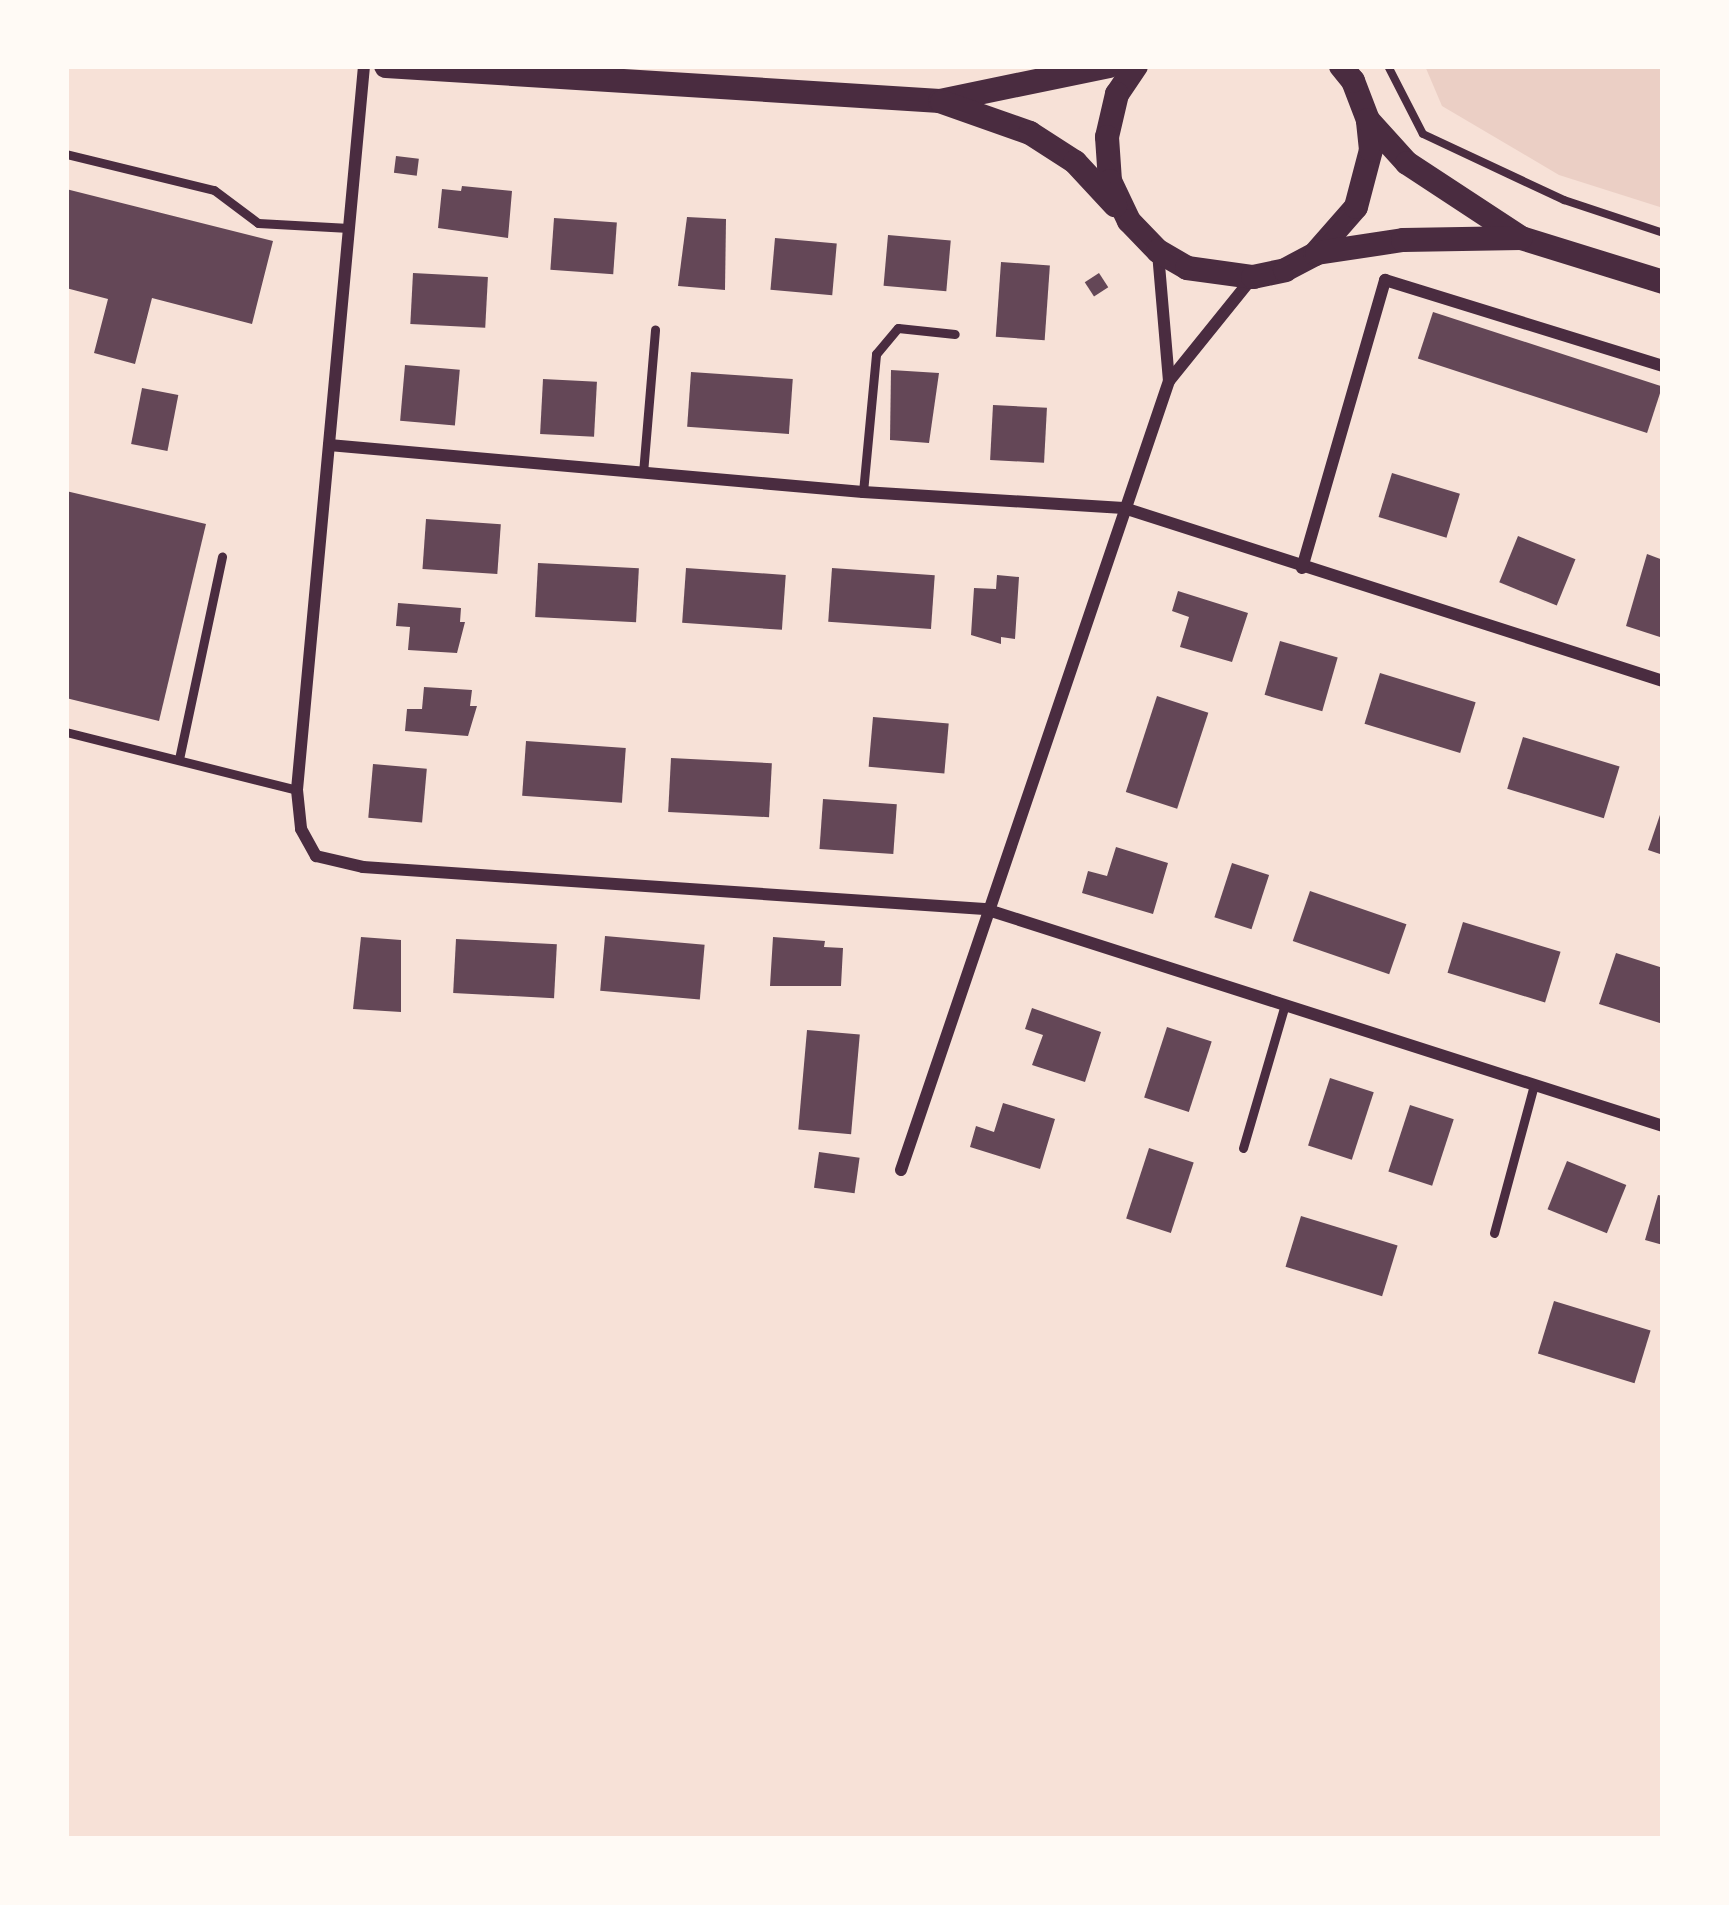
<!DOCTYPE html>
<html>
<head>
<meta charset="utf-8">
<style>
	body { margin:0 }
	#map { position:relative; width:1729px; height:1905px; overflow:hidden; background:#f7e1d7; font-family:"Source Serif 4",serif }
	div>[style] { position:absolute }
	.green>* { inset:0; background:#ebcfc5 }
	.building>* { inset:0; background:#644757; transform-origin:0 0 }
	.path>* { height:8px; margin:-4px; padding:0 4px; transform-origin:4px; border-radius:4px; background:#4a2c40 }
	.service>* { height:9px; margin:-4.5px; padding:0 4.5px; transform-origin:4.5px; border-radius:4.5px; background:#4a2c40 }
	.minor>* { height:12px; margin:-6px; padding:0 6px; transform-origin:6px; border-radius:6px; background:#4a2c40 }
	.secondary>* { height:24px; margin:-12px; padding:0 12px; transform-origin:12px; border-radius:12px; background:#4a2c40 }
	span { translate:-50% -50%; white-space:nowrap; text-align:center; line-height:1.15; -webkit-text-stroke:12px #fffaf5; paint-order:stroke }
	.frame { position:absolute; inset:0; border:69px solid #fffaf5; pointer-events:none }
</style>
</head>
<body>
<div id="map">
	<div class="green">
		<div style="clip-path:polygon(1425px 66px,1663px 66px,1663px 208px,1559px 175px,1442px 106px)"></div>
	</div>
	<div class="building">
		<div style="left:396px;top:156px;width:23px;height:17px;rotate:7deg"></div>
		<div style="clip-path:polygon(462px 186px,512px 191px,508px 238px,438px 228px,442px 189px,461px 191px)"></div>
		<div style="clip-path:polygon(66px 189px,273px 241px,252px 324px,152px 298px,135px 364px,94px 353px,108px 299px,66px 288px)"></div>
		<div style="clip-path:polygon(687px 217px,726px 219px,725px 290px,678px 286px)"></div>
		<div style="left:554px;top:218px;width:63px;height:52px;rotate:4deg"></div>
		<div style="left:888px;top:235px;width:63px;height:51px;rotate:5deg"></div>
		<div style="left:775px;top:238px;width:62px;height:52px;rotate:5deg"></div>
		<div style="left:1001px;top:262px;width:49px;height:75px;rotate:4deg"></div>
		<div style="left:413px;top:273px;width:75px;height:51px;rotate:3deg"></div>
		<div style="left:1099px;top:273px;width:17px;height:17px;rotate:57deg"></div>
		<div style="left:1433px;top:312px;width:241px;height:49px;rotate:18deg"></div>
		<div style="left:405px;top:365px;width:55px;height:56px;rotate:5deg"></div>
		<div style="clip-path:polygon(891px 370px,939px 373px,929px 443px,890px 440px)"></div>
		<div style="left:691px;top:372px;width:102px;height:55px;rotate:4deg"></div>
		<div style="left:543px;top:379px;width:54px;height:55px;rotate:3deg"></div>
		<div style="left:142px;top:388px;width:37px;height:57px;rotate:11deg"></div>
		<div style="left:993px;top:405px;width:54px;height:55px;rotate:3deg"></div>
		<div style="left:1392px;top:473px;width:71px;height:46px;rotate:17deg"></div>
		<div style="clip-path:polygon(66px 491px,206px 524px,159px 721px,66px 698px)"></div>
		<div style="left:426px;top:519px;width:75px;height:50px;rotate:4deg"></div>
		<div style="left:1518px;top:536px;width:62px;height:50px;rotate:22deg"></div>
		<div style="clip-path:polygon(1647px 554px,1663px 560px,1663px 638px,1626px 626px)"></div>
		<div style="left:538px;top:563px;width:101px;height:54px;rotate:3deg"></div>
		<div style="left:686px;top:568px;width:100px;height:55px;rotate:4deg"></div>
		<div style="left:832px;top:568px;width:103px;height:54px;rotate:4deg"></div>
		<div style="clip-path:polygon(997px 575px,1019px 577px,1015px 639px,1001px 637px,1001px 644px,971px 635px,974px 588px,996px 589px)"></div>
		<div style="clip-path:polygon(1178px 591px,1248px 613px,1232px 662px,1180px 647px,1189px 617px,1172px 611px)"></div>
		<div style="clip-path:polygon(398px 603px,461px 608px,460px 622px,465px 622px,457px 653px,408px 650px,410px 627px,396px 626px)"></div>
		<div style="left:1280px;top:641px;width:60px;height:56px;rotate:16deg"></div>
		<div style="left:1380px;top:673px;width:100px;height:53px;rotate:17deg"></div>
		<div style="clip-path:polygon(424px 687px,472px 690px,470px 706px,477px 706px,468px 736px,405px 731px,407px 709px,422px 709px)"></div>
		<div style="left:1157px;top:696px;width:54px;height:101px;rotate:18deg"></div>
		<div style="left:873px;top:717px;width:76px;height:50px;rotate:5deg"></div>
		<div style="left:1523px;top:737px;width:101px;height:54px;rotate:17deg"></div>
		<div style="left:526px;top:741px;width:100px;height:55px;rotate:4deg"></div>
		<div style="left:671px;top:758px;width:101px;height:54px;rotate:3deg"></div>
		<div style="left:373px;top:764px;width:54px;height:54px;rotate:5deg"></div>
		<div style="left:823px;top:799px;width:74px;height:50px;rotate:4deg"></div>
		<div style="clip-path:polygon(1662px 809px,1663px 809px,1663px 855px,1648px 850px)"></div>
		<div style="clip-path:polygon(1116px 847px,1168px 863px,1153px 914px,1082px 893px,1088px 871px,1107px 876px)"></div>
		<div style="left:1232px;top:863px;width:39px;height:57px;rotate:18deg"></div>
		<div style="left:1310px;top:891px;width:102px;height:53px;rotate:19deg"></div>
		<div style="left:1463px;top:922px;width:102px;height:53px;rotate:17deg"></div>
		<div style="left:605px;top:936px;width:100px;height:55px;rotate:5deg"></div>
		<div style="clip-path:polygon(361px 937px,401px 940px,401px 1012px,353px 1009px)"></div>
		<div style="clip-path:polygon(773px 937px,825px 941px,824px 947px,843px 948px,841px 986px,770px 986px)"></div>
		<div style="left:456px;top:939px;width:101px;height:54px;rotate:3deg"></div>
		<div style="clip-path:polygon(1616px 953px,1663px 968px,1663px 1024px,1599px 1004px)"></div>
		<div style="clip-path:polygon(1032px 1008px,1101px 1032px,1085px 1082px,1032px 1065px,1043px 1035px,1025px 1029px)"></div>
		<div style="left:1167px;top:1027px;width:47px;height:74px;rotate:18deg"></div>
		<div style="left:807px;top:1030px;width:53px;height:100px;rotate:5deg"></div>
		<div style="left:1330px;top:1078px;width:46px;height:71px;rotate:18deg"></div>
		<div style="clip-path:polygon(1003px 1103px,1055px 1119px,1040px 1169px,970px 1147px,976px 1126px,994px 1132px)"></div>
		<div style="left:1410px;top:1105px;width:46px;height:70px;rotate:18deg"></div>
		<div style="left:1149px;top:1148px;width:47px;height:74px;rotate:18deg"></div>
		<div style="left:819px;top:1152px;width:41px;height:36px;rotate:8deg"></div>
		<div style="left:1567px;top:1161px;width:64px;height:52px;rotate:22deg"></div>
		<div style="clip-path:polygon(1658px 1195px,1663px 1196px,1663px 1245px,1645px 1240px)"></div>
		<div style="left:1301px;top:1216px;width:101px;height:53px;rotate:17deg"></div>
		<div style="left:1554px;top:1301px;width:101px;height:55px;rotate:17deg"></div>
	</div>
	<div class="path">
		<div style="left:1388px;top:66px;width:76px;rotate:62.8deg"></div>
		<div style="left:1423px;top:134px;width:156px;rotate:25.1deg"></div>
		<div style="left:1564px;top:200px;width:104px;rotate:18.4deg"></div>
	</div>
	<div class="service">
		<div style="left:66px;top:154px;width:152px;rotate:13.7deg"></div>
		<div style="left:214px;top:190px;width:55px;rotate:36.9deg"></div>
		<div style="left:258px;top:223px;width:91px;rotate:3.1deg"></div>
		<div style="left:643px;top:473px;width:144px;rotate:-85.2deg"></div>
		<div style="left:863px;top:492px;width:139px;rotate:-84.6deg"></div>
		<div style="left:876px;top:354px;width:34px;rotate:-50deg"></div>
		<div style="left:898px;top:328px;width:57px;rotate:6deg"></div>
		<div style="left:66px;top:732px;width:238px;rotate:14.1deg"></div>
		<div style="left:179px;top:759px;width:207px;rotate:-78deg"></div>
		<div style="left:1243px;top:1148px;width:146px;rotate:-73.7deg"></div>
		<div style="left:1494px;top:1233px;width:153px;rotate:-74.9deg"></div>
	</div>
	<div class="minor">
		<div style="left:364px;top:66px;width:727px;rotate:95.29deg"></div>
		<div style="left:297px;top:790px;width:39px;rotate:84deg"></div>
		<div style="left:301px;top:829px;width:31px;rotate:61deg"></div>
		<div style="left:316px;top:856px;width:48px;rotate:13.2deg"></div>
		<div style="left:363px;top:867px;width:623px;rotate:3.86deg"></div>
		<div style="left:985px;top:909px;width:712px;rotate:17.75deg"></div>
		<div style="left:1158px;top:253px;width:128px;rotate:85.1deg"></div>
		<div style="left:329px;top:445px;width:536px;rotate:5.03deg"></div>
		<div style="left:863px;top:492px;width:261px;rotate:3.5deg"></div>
		<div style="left:1124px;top:508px;width:566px;rotate:17.79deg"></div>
		<div style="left:1302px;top:568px;width:300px;rotate:-73.9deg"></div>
		<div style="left:1385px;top:280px;width:291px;rotate:17.2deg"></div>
		<div style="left:901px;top:1170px;width:833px;rotate:-71.24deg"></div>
		<div style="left:1169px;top:381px;width:132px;rotate:-51.1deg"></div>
	</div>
	<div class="secondary">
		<div style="left:386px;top:66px;width:555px;rotate:3.61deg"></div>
		<div style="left:940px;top:101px;width:173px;rotate:-11.7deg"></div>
		<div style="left:1136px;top:66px;width:34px;rotate:124deg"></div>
		<div style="left:1117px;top:94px;width:44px;rotate:103.1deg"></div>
		<div style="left:1107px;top:137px;width:44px;rotate:86.1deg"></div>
		<div style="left:1110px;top:181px;width:44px;rotate:64.6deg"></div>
		<div style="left:1129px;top:221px;width:42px;rotate:46deg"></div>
		<div style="left:1158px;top:251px;width:34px;rotate:30deg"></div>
		<div style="left:1187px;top:268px;width:67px;rotate:7.8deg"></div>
		<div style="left:1253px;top:277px;width:33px;rotate:-12deg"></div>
		<div style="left:1285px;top:270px;width:34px;rotate:-28deg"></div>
		<div style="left:1315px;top:254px;width:62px;rotate:-48.9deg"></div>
		<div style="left:1356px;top:207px;width:59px;rotate:-75.3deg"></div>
		<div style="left:1371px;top:150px;width:30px;rotate:-96deg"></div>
		<div style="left:1368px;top:120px;width:42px;rotate:-111deg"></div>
		<div style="left:1353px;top:81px;width:19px;rotate:-129deg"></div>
		<div style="left:942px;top:102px;width:93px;rotate:19.4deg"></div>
		<div style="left:1030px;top:133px;width:54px;rotate:32.8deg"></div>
		<div style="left:1075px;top:162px;width:59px;rotate:47.1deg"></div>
		<div style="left:1368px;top:120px;width:58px;rotate:47.8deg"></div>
		<div style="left:1407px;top:163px;width:136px;rotate:33.3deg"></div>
		<div style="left:1521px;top:238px;width:149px;rotate:17.2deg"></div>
		<div style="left:1317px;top:253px;width:87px;rotate:-8.6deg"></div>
		<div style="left:1403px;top:240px;width:118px;rotate:-1deg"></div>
	</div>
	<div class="frame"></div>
</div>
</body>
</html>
